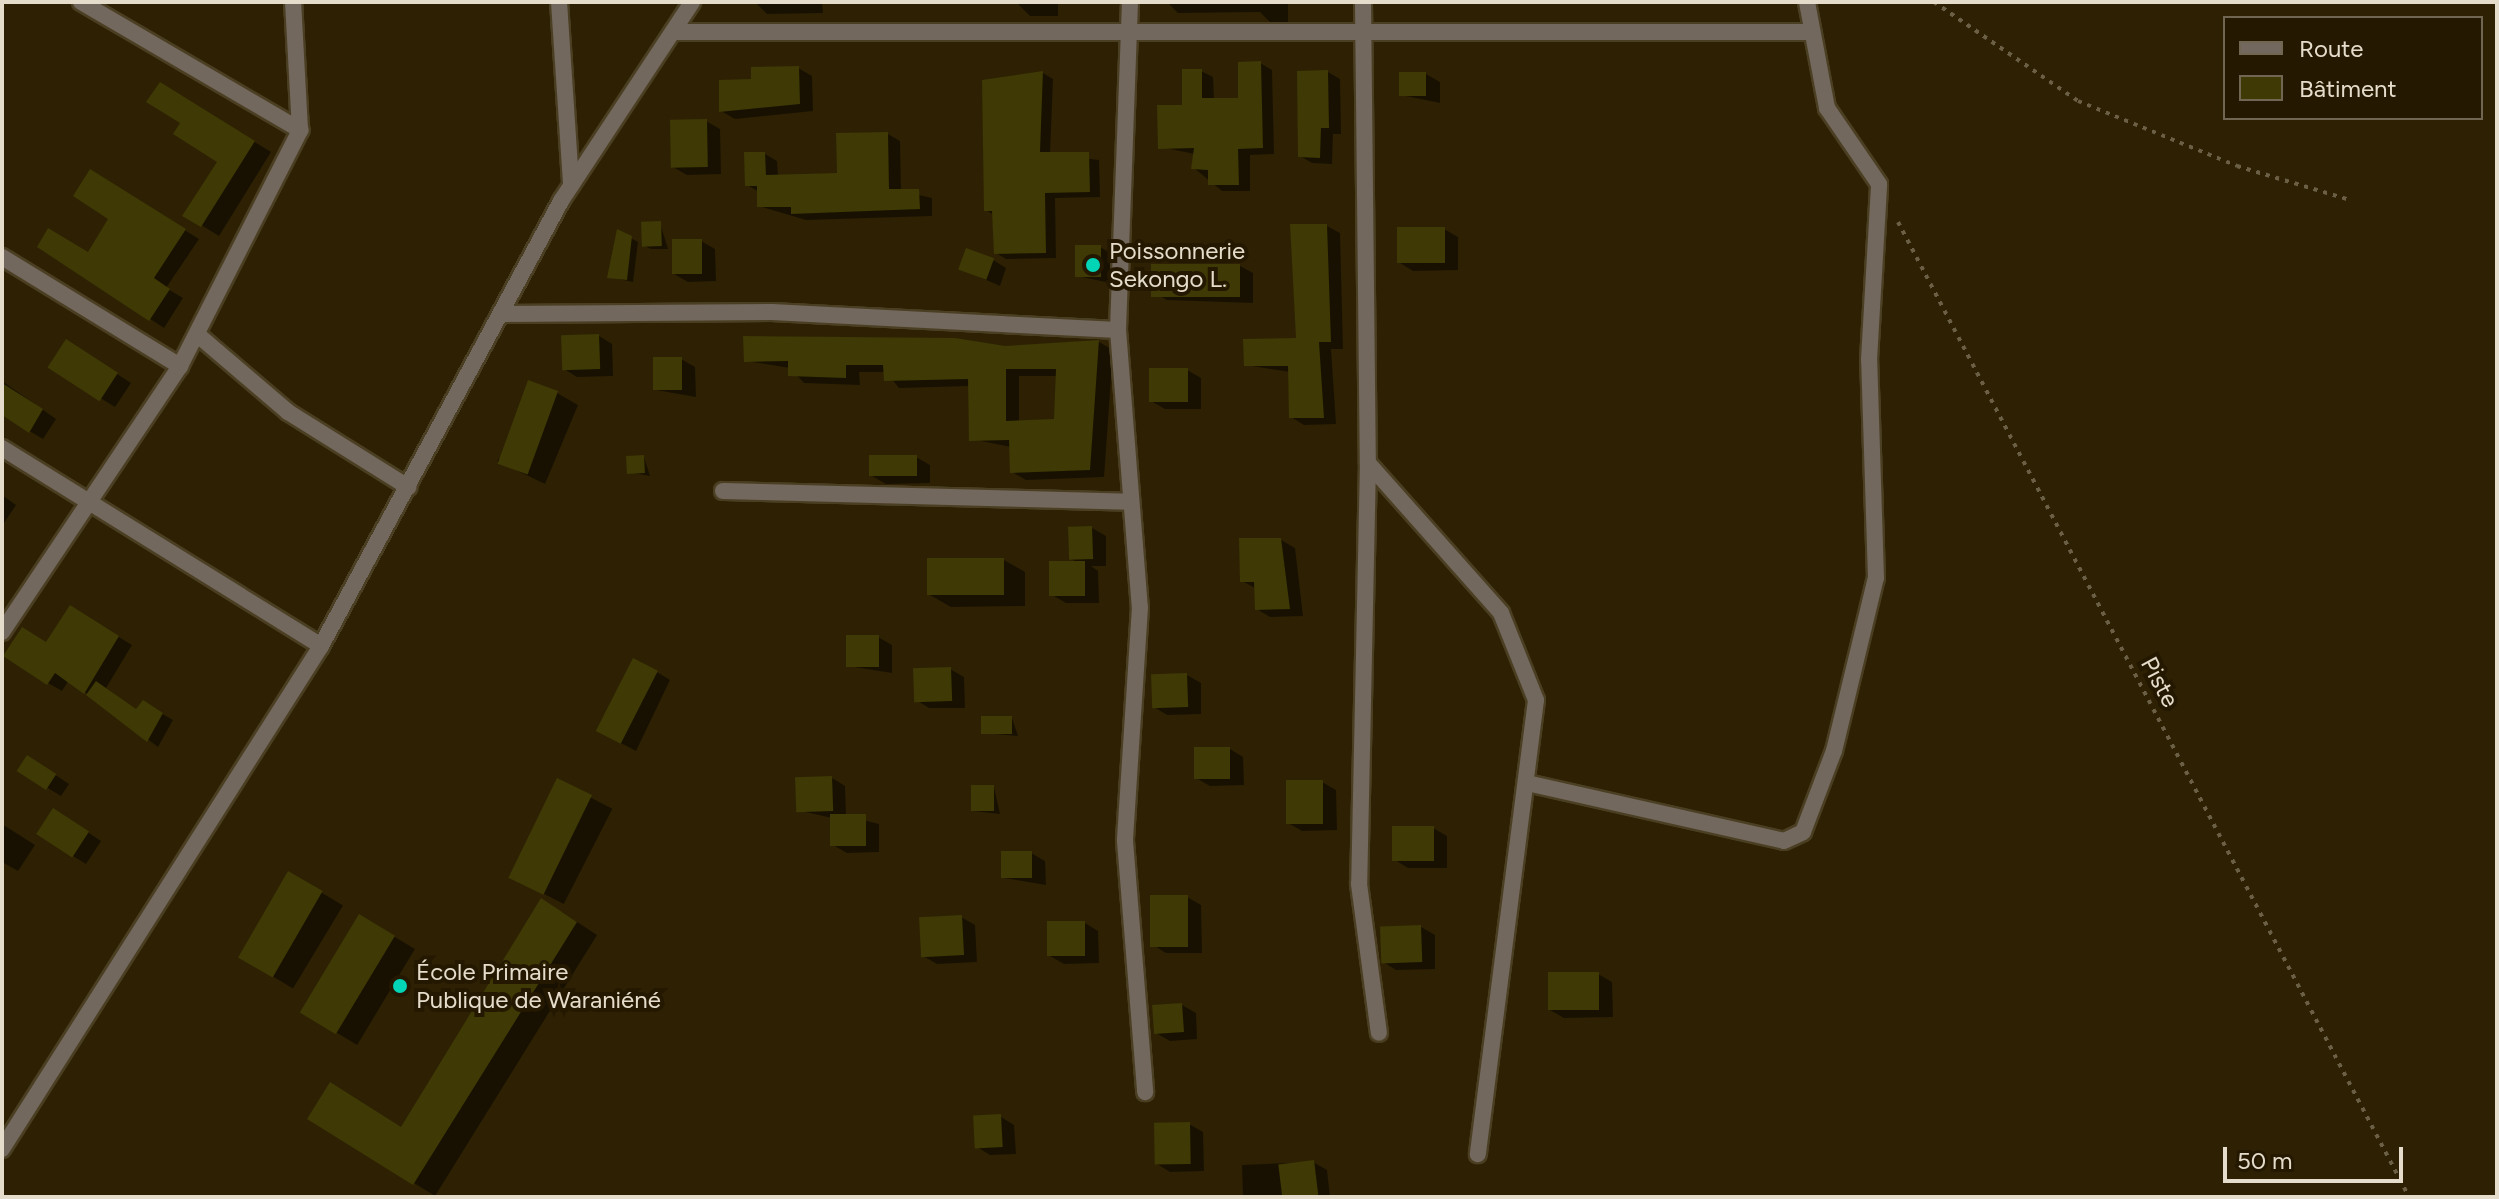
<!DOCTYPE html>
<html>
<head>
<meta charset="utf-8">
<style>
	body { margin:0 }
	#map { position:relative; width:2499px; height:1199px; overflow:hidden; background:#2e2103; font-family:Figtree,sans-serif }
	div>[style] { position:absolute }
	.shadow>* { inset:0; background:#0007; transform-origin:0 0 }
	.building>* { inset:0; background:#3e3905; transform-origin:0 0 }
	.path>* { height:4px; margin-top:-2px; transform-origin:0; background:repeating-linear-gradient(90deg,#6b5f46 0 4px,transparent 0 10px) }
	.roads { filter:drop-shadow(2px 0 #4b3f23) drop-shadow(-2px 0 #4b3f23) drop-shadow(0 2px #4b3f23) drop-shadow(0 -2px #4b3f23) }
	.minor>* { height:16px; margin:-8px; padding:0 8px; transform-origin:8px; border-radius:8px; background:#73685d }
	.tertiary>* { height:16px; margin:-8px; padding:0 8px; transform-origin:8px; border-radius:8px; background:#73685d }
	.dots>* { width:22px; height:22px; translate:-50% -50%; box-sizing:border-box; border:4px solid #241800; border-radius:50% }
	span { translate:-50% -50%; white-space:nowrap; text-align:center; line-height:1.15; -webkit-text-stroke:8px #241800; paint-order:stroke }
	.poi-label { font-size:24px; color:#e5dccb }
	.left { translate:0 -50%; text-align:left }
	.street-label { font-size:24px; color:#e5dccb }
	.frame { position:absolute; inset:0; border:4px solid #e5dccb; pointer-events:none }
	.legend { position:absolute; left:2223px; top:16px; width:260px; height:104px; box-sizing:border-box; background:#241800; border:2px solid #716651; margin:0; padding:10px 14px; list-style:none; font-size:24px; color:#e5dccb }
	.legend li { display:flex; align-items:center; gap:16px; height:40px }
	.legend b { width:40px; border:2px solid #716651 }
	.scale { position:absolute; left:2223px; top:1147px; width:180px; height:36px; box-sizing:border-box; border:4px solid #e5dccb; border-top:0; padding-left:10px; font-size:24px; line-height:28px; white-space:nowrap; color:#e5dccb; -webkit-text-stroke:6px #241800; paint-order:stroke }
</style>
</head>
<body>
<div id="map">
	<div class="shadow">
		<div style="clip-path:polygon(755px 2px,822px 2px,823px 13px,767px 14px)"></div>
		<div style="clip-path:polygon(1016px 2px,1058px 2px,1058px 16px,1030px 16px)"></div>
		<div style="clip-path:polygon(1167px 2px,1288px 2px,1288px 23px,1271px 23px,1260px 12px,1178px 13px)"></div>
		<div style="clip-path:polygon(1260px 63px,1272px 70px,1274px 154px,1250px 155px,1250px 191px,1222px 191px,1194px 168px,1195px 154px,1160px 147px,1201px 71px,1213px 77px,1214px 100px,1240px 99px)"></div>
		<div style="clip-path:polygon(798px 68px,812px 76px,813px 111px,735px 119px,721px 111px,753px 81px)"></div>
		<div style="clip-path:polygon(1328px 72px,1340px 79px,1341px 134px,1333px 134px,1332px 164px,1312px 163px,1300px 156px)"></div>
		<div style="clip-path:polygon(1043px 73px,1053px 79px,1050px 154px,1099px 160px,1100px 197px,1055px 198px,1056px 258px,1006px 259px,996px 253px,994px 215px,986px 210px,984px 82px)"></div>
		<div style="clip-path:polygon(1426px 74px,1440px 82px,1440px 103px,1401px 95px)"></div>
		<div style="clip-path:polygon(178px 94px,271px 152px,219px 236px,185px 215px,220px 161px,183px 123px)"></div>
		<div style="clip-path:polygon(706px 121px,720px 129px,721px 174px,687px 175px,673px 167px)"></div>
		<div style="clip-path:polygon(888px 134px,900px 141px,901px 191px,932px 198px,932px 216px,806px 220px,759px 206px,759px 192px,747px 185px,765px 154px,777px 161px,778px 176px,839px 175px)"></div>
		<div style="clip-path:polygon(105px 180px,199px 239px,166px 288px,183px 298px,164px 328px,40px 246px,88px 254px,111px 218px)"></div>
		<div style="clip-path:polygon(660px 223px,668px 249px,651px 249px,645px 246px)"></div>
		<div style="clip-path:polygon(1327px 226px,1340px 233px,1343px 349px,1331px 349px,1336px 424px,1304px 425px,1291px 417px,1290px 372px,1246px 365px,1298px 340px)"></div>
		<div style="clip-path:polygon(1444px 229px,1458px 237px,1458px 270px,1413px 271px,1400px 263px)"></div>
		<div style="clip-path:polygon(618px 231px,638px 242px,633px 282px,609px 277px)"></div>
		<div style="clip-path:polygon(701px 241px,715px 249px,716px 281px,688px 282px,674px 274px)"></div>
		<div style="clip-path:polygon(1100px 247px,1114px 255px,1115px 284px,1077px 276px)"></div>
		<div style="clip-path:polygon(993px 260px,1006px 268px,1000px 286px,961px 269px)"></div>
		<div style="clip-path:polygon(1240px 266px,1253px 273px,1253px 303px,1167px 300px,1153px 292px)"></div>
		<div style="clip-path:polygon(599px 336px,612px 344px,613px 376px,577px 377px,564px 369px)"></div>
		<div style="clip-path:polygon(evenodd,1099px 342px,1113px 350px,1104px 477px,1026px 480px,1012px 472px,1011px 447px,971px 439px,970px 386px,899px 388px,886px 372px,859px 372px,860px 385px,804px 383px,790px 368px,746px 361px,1099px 342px,1019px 376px,1058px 376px,1056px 421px,1019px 422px,1019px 376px)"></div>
		<div style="clip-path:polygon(80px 350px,131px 383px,115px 407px,50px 367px)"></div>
		<div style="clip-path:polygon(681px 359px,695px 367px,696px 397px,656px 390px)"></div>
		<div style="clip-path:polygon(1187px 370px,1201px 378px,1201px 409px,1165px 409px,1151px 401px)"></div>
		<div style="clip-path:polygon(2px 381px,56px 419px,43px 439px,2px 415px)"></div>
		<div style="clip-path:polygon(557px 393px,578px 405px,545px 484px,497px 461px)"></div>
		<div style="clip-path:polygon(644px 457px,650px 476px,628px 472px)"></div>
		<div style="clip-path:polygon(916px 457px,930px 465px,930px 483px,886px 484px,872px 476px)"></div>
		<div style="clip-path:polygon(2px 495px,16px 505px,4px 523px,2px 522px)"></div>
		<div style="clip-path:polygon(1092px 528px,1106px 536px,1106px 566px,1091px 566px,1098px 571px,1099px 603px,1066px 603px,1052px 595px,1078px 563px,1070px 558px)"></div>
		<div style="clip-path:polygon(1281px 540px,1295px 548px,1303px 616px,1270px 617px,1257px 609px,1257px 589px,1242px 581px)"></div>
		<div style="clip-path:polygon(1004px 560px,1025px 572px,1025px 606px,951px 607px,930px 595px)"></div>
		<div style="clip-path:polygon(84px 616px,132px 645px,106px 688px,137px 711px,143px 703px,173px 720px,158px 747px,69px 680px,62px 691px,48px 683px,47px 644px)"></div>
		<div style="clip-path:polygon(878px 637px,892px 645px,892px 673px,848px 666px)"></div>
		<div style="clip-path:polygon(950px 669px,964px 677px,965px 708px,929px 708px,916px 700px)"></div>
		<div style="clip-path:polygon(657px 672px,670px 680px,636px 751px,613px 739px)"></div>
		<div style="clip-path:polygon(1187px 675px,1201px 683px,1201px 714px,1167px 715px,1154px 707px)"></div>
		<div style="clip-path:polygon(1012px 718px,1018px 736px,983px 733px)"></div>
		<div style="clip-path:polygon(1230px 749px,1243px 757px,1244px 785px,1210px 786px,1196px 778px)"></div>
		<div style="clip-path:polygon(42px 766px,69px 784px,61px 796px,20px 771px)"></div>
		<div style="clip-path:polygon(832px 778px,845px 786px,846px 816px,879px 824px,879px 852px,847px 853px,833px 845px,832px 818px,797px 810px)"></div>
		<div style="left:558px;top:781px;width:61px;height:107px;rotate:27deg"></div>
		<div style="clip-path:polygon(1322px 782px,1336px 790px,1337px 830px,1302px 831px,1288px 823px)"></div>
		<div style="clip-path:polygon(994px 787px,1000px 814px,973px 811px)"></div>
		<div style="clip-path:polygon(68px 819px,101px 841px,86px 864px,73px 856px)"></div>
		<div style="clip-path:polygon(2px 824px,35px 845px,18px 871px,2px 862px)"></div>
		<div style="clip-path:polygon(1433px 828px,1447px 836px,1447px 868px,1408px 868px,1395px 860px)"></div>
		<div style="clip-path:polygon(1031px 853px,1045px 861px,1046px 885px,1004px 878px)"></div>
		<div style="left:289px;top:873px;width:63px;height:97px;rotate:31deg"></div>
		<div style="clip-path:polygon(1187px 897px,1201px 905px,1202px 953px,1166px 953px,1153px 945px)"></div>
		<div style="clip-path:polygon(562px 912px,597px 935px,435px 1196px,309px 1118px,403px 1129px)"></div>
		<div style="left:360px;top:916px;width:64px;height:112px;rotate:31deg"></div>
		<div style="clip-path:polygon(961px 917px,975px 925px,977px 962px,937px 964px,923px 956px)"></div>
		<div style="clip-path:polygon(1085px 923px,1098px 931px,1099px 963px,1064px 964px,1050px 956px)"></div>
		<div style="clip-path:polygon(1421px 927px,1435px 935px,1435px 969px,1396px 970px,1383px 962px)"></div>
		<div style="clip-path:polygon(1598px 974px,1612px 982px,1613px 1017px,1564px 1018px,1550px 1010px)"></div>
		<div style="clip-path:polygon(1182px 1005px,1196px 1013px,1197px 1039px,1170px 1041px,1156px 1033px)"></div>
		<div style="clip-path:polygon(1001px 1117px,1014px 1125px,1016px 1154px,990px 1155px,977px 1147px)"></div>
		<div style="clip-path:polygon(1189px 1124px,1203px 1132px,1204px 1171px,1170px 1172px,1157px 1164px)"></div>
		<div style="clip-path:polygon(1313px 1162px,1327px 1170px,1330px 1197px,1243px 1197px,1242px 1165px)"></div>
	</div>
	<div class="building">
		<div style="clip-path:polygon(1261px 61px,1263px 148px,1238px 149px,1239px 185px,1208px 185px,1208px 170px,1191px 169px,1194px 148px,1158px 149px,1157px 105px,1182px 105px,1182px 69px,1202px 69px,1202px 98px,1238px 98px,1238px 62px)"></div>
		<div style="clip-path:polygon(799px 66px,800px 104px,719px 112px,719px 80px,751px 79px,751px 67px)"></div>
		<div style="clip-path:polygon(1328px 70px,1329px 128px,1321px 128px,1320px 158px,1298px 157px,1297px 71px)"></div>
		<div style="clip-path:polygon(1043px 71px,1040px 152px,1089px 152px,1090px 192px,1045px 193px,1046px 253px,994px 254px,992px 211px,984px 211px,982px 80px)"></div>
		<div style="left:1426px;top:72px;width:24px;height:27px;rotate:90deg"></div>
		<div style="clip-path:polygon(160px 82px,255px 141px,201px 227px,182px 216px,217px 162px,173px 134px,180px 123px,146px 102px)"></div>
		<div style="left:707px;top:119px;width:48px;height:37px;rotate:89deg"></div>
		<div style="clip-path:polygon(888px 132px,889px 189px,919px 189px,920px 209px,791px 214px,791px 207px,757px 207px,757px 186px,745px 186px,744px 152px,765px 152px,766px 175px,837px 173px,836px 133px)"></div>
		<div style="clip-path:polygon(90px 169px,186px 229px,154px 278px,170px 289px,149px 321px,37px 247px,48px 228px,88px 252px,108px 219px,73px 196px)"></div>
		<div style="left:661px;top:221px;width:25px;height:20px;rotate:88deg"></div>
		<div style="clip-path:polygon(1290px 224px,1327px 224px,1331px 342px,1319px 342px,1324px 418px,1289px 418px,1288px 366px,1244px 366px,1243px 339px,1296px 338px)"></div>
		<div style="left:1445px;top:227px;width:36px;height:48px;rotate:90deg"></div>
		<div style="clip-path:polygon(617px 229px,632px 236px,627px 280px,607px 278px)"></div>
		<div style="left:702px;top:239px;width:35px;height:30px;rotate:90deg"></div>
		<div style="left:1075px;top:245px;width:26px;height:32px"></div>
		<div style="left:966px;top:248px;width:30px;height:23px;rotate:20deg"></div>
		<div style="left:1240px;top:264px;width:33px;height:89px;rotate:90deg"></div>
		<div style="left:599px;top:334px;width:35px;height:38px;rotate:88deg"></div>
		<div style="clip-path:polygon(evenodd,743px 336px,955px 338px,1005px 346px,1099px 340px,1090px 470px,1010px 473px,1009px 440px,969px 441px,968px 379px,884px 381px,883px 365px,846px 365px,846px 378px,788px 376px,788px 361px,744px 362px,743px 336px,1006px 369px,1056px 369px,1054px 419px,1006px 421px,1006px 369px)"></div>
		<div style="left:66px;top:339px;width:62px;height:34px;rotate:33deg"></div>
		<div style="left:682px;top:357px;width:33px;height:29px;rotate:90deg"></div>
		<div style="left:1188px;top:368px;width:34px;height:39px;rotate:90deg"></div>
		<div style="left:528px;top:380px;width:32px;height:89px;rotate:20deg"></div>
		<div style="clip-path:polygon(2px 383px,43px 409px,29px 433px,2px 415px)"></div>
		<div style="left:644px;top:455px;width:18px;height:18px;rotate:87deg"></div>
		<div style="left:917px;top:455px;width:21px;height:48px;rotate:90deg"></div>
		<div style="left:1092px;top:526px;width:33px;height:24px;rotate:88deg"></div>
		<div style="clip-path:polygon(1239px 538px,1281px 538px,1290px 609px,1255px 610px,1254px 582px,1240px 582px)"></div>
		<div style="left:1004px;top:558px;width:37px;height:77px;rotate:90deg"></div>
		<div style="left:1049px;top:561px;width:36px;height:35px"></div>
		<div style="clip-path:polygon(70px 605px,119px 636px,84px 694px,55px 673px,47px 685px,3px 656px,22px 627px,46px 642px)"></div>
		<div style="left:879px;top:635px;width:32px;height:33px;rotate:90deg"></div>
		<div style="left:633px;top:658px;width:28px;height:82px;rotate:27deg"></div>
		<div style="left:951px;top:667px;width:34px;height:38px;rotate:88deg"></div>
		<div style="left:1187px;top:673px;width:34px;height:36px;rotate:88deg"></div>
		<div style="clip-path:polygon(96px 681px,136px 709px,143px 700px,163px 713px,147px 742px,86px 695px)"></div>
		<div style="left:981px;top:716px;width:31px;height:18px"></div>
		<div style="left:1194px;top:747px;width:36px;height:32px"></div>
		<div style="left:27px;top:755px;width:35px;height:19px;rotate:33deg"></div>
		<div style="left:832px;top:776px;width:35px;height:37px;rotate:88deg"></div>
		<div style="left:557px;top:778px;width:39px;height:111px;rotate:26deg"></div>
		<div style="left:1286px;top:780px;width:37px;height:44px"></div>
		<div style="left:994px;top:785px;width:26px;height:23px;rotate:90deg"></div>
		<div style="left:53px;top:808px;width:43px;height:31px;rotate:33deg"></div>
		<div style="left:830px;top:814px;width:36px;height:32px"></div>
		<div style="left:1434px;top:826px;width:35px;height:42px;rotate:90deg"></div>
		<div style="left:1032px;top:851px;width:27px;height:31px;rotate:90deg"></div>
		<div style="left:288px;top:871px;width:40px;height:100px;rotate:30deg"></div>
		<div style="left:1150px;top:895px;width:38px;height:52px"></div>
		<div style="clip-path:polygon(541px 898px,577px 922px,413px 1185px,307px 1119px,330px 1082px,401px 1127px)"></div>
		<div style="left:359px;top:914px;width:42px;height:115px;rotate:31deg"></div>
		<div style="left:962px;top:915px;width:40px;height:43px;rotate:87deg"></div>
		<div style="left:1085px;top:921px;width:35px;height:38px;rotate:90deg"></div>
		<div style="left:1421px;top:925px;width:37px;height:41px;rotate:88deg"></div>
		<div style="left:1599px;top:972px;width:38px;height:51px;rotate:90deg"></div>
		<div style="left:1182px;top:1003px;width:29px;height:30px;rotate:86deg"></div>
		<div style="left:1001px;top:1114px;width:33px;height:28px;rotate:87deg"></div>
		<div style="left:1190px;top:1122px;width:42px;height:36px;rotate:89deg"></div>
		<div style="left:1314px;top:1160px;width:35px;height:36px;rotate:83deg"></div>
	</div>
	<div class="path">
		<div style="left:1934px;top:2px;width:175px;rotate:34.5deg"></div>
		<div style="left:2078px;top:101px;width:172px;rotate:22.2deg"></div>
		<div style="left:2237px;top:166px;width:115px;rotate:16.7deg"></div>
		<div style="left:1898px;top:222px;width:1101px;rotate:62.34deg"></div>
	</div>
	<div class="roads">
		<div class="minor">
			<div style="left:81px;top:2px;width:254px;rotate:30.3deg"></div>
			<div style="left:559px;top:2px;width:183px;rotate:86.2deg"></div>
			<div style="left:1130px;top:2px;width:328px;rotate:92.1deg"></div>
			<div style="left:1118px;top:330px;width:278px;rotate:85.5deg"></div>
			<div style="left:1140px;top:607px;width:234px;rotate:93.7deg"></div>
			<div style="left:1125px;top:841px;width:252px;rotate:85.4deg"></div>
			<div style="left:1363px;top:2px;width:461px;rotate:89.4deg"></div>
			<div style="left:1368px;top:463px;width:421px;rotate:91.2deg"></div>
			<div style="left:1359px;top:884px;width:150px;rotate:82.4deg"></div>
			<div style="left:673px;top:32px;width:1135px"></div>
			<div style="left:2px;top:257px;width:209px;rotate:31.5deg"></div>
			<div style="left:503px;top:314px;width:269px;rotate:-0.4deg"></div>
			<div style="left:772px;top:312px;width:346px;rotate:3deg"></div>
			<div style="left:198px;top:335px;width:118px;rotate:40.5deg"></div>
			<div style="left:288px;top:412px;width:142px;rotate:32deg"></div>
			<div style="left:2px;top:448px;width:375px;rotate:31.8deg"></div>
			<div style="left:1368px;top:463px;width:200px;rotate:48.4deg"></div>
			<div style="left:1501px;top:613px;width:94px;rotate:68.1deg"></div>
			<div style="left:1536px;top:700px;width:458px;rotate:97.3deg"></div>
			<div style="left:723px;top:491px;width:408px;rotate:1.5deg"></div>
			<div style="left:2px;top:632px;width:320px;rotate:-56.2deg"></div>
			<div style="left:180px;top:366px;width:265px;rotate:-63deg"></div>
			<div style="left:300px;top:130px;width:128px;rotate:-93.1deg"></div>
			<div style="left:1527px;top:783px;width:263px;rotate:12.7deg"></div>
			<div style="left:1784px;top:841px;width:21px;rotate:-25deg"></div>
			<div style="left:1803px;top:832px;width:87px;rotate:-69.1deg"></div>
			<div style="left:1834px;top:751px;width:178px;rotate:-76.4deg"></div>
			<div style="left:1876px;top:578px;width:218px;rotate:-91.8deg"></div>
			<div style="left:1869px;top:360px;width:176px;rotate:-86.7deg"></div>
			<div style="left:1879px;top:184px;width:92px;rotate:-124.4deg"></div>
			<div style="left:1827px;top:108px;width:108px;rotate:-100.7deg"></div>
		</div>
		<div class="tertiary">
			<div style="left:2px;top:1149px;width:596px;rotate:-57.62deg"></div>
			<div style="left:321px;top:646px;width:506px;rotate:-61.66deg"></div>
			<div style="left:561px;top:201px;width:238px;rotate:-56.6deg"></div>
		</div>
	</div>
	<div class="dots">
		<div style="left:1093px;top:265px;background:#02d5b6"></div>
		<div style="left:400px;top:986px;background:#02d5b6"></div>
	</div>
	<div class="poi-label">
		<span class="left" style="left:1109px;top:265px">Poissonnerie<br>Sekongo L.</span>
		<span class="left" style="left:416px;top:986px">École Primaire<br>Publique de Waraniéné</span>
	</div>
	<div class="street-label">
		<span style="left:2160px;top:682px;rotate:62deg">Piste</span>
	</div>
	<div class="frame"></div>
	<ul class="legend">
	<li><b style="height:10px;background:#73685d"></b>Route</li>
	<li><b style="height:22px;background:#3e3905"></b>Bâtiment</li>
	</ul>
	<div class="scale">50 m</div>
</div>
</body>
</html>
